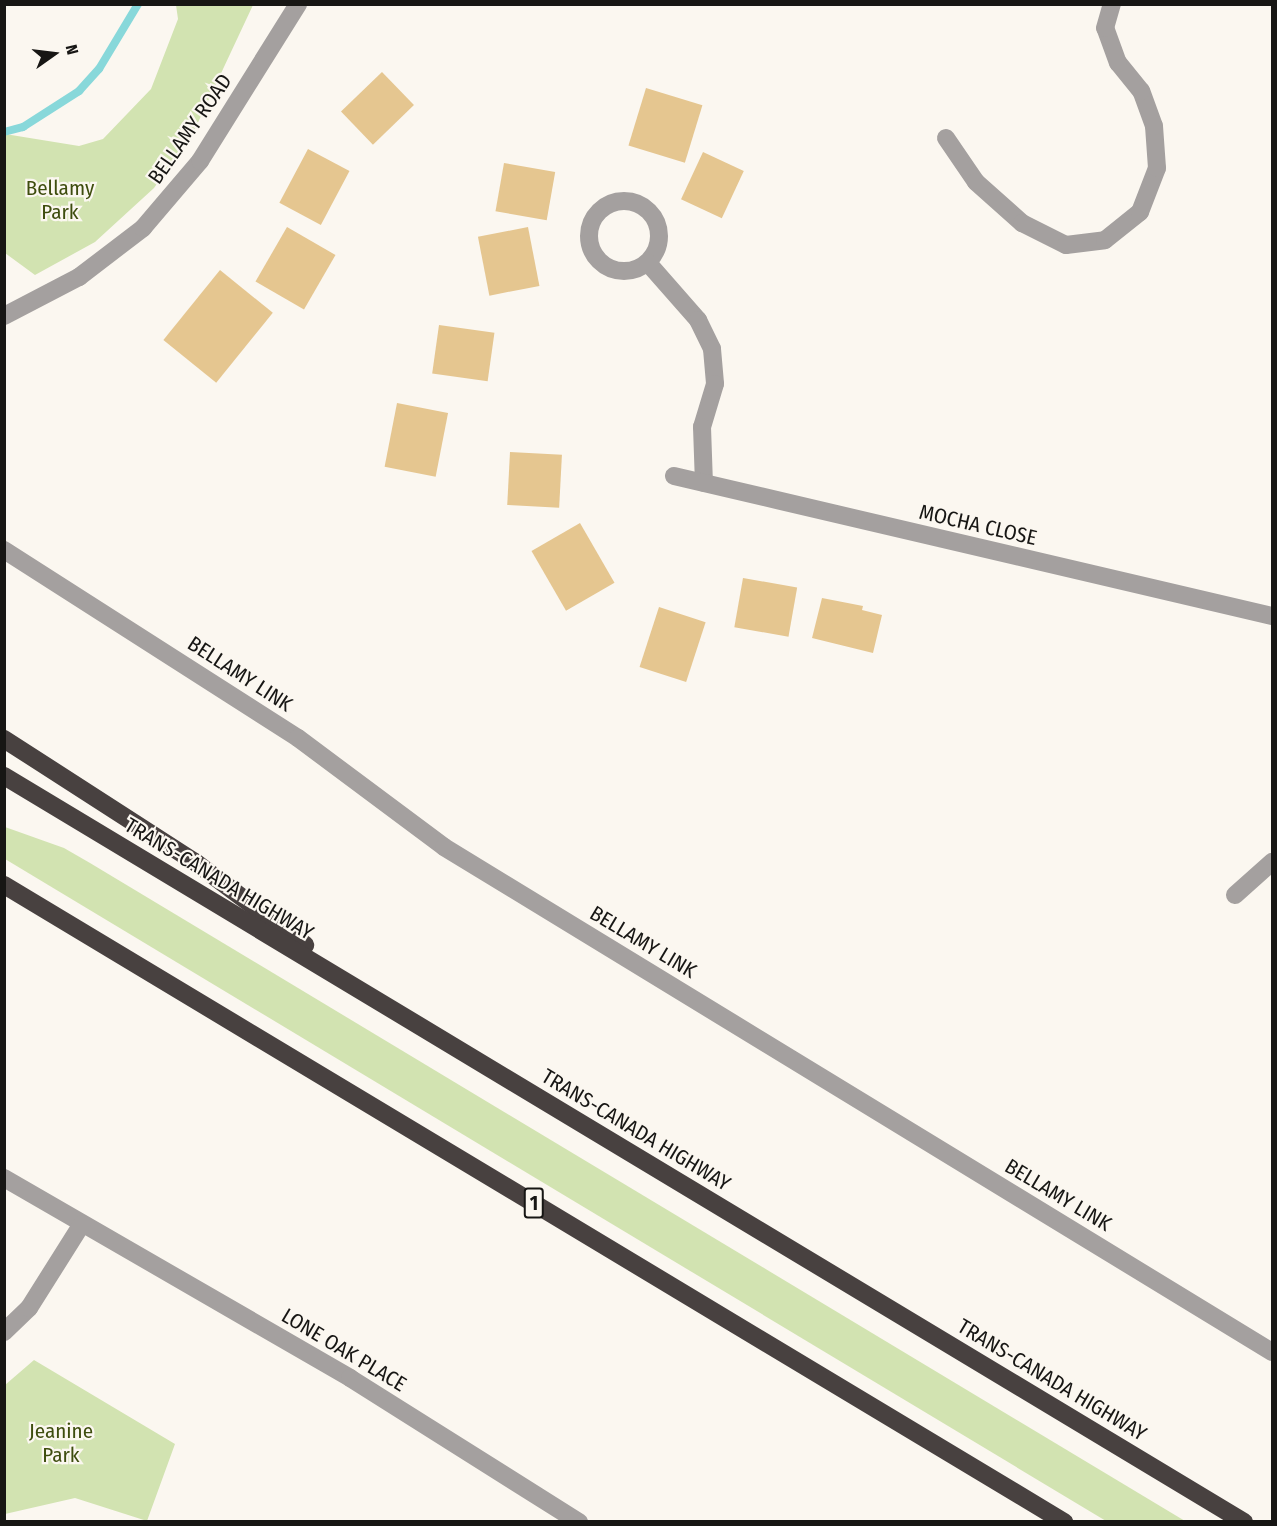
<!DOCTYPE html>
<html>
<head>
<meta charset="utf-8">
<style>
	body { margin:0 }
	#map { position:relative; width:1277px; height:1526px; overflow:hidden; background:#fbf7f0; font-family:"Fira Sans Condensed",sans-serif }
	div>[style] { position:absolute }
	.green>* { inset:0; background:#d2e3b1 }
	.stream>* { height:8px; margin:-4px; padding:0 4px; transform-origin:4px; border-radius:4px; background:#88d8da }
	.building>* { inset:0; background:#e5c690; transform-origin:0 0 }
	.minor>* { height:18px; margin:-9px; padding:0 9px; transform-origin:9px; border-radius:9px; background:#a4a09f }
	.minor>.ring { margin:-9px; padding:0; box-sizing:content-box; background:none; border:18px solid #a4a09f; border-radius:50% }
	.highway>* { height:18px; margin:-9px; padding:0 9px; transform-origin:9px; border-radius:9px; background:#484140 }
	span { translate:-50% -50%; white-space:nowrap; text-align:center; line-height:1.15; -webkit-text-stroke:4.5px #fbf7f0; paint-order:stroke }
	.shield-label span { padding:2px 4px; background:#fbf7f0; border:2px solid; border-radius:4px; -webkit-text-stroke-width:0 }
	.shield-label { font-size:20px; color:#171614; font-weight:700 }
	.street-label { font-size:21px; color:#171614 }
	.park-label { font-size:21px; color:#3e4d0e }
	.frame { position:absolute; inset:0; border:6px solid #171614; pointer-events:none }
	.north { position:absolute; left:24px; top:24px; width:60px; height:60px; -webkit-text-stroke:4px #fbf7f0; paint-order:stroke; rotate:76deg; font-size:16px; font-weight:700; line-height:24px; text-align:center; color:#171614 }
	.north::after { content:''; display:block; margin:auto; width:21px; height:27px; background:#171614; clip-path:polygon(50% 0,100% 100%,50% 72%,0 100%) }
</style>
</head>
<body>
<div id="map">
	<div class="green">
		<div style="clip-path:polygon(176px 5px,253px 5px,194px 131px,154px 188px,95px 242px,35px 275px,5px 253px,5px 134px,79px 146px,103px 139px,151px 89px,178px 19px)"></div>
		<div style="clip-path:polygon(5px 827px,64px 848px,90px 863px,1185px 1521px,1106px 1521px,5px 859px)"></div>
		<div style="clip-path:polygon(34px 1360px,175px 1444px,147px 1521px,75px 1498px,5px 1514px,5px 1385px)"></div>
	</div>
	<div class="stream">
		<div style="left:4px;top:132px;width:20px;rotate:-15deg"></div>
		<div style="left:23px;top:127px;width:67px;rotate:-32.7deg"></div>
		<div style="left:79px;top:91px;width:30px;rotate:-48deg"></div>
		<div style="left:99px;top:69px;width:76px;rotate:-59deg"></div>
	</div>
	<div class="building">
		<div style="left:382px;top:72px;width:46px;height:57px;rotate:46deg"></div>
		<div style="left:646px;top:88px;width:59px;height:60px;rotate:17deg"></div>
		<div style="left:308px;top:149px;width:47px;height:61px;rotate:28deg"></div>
		<div style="left:703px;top:152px;width:45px;height:52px;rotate:25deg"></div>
		<div style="left:504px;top:163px;width:52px;height:49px;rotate:10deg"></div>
		<div style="left:287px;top:227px;width:56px;height:63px;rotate:30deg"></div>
		<div style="left:528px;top:227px;width:60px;height:51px;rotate:79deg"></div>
		<div style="left:220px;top:270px;width:68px;height:90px;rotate:39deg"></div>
		<div style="left:439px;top:325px;width:56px;height:49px;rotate:8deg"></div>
		<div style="left:397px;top:403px;width:52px;height:65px;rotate:11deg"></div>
		<div style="left:510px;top:452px;width:52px;height:53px;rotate:3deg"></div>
		<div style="left:580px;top:523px;width:69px;height:56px;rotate:60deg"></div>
		<div style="left:743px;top:578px;width:55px;height:50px;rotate:10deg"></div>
		<div style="clip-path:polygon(822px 598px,863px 606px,862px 610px,882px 615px,873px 653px,812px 638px)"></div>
		<div style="left:659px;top:607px;width:49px;height:63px;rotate:18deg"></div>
	</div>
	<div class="minor">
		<div style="left:946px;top:138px;width:53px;rotate:55.7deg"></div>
		<div style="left:976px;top:182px;width:62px;rotate:41.7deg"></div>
		<div style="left:1022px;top:223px;width:49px;rotate:26.6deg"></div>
		<div style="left:1066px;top:245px;width:39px;rotate:-7deg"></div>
		<div style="left:1105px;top:240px;width:45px;rotate:-38.7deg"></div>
		<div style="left:1140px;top:212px;width:47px;rotate:-68.9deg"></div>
		<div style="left:1157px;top:168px;width:42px;rotate:-94.1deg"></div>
		<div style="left:1154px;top:126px;width:37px;rotate:-110deg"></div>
		<div style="left:1141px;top:91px;width:36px;rotate:-129deg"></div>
		<div style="left:1118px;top:63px;width:37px;rotate:-110deg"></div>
		<div style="left:1105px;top:28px;width:25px;rotate:-74deg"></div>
		<div class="ring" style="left:589px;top:201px;width:52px;height:52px"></div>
		<div style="left:648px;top:263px;width:76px;rotate:48.7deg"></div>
		<div style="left:698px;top:320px;width:32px;rotate:64deg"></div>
		<div style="left:712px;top:349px;width:35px;rotate:85deg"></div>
		<div style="left:715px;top:384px;width:45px;rotate:106.8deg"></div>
		<div style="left:702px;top:427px;width:56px;rotate:88deg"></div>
		<div style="left:4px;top:316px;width:85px;rotate:-27.5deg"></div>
		<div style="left:79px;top:277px;width:81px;rotate:-37.4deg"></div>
		<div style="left:143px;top:228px;width:88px;rotate:-49.6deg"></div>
		<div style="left:200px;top:161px;width:185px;rotate:-58deg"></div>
		<div style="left:674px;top:476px;width:614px;rotate:13.18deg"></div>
		<div style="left:4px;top:550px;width:349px;rotate:32.6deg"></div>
		<div style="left:298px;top:738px;width:182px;rotate:36.7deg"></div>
		<div style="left:444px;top:847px;width:970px;rotate:31.38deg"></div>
		<div style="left:1235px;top:895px;width:50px;rotate:-41.7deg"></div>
		<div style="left:4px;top:1178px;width:400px;rotate:30deg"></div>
		<div style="left:350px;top:1378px;width:271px;rotate:32.2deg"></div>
		<div style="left:4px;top:1332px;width:35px;rotate:-44deg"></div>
		<div style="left:29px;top:1308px;width:99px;rotate:-57.8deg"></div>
	</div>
	<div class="highway">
		<div style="left:4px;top:739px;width:227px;rotate:32.8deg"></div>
		<div style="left:195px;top:862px;width:138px;rotate:37deg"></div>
		<div style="left:4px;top:776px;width:1447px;rotate:31.03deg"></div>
		<div style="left:4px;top:885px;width:1237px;rotate:31deg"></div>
	</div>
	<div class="shield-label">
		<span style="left:534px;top:1203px">1</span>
	</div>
	<div class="street-label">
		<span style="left:190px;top:129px;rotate:-55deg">BELLAMY ROAD</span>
		<span style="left:978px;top:525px;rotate:13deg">MOCHA CLOSE</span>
		<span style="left:240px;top:674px;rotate:33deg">BELLAMY LINK</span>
		<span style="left:219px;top:879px;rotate:31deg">TRANS-CANADA HIGHWAY</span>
		<span style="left:643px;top:942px;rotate:31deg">BELLAMY LINK</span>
		<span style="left:636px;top:1130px;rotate:31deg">TRANS-CANADA HIGHWAY</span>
		<span style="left:1058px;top:1195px;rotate:31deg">BELLAMY LINK</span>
		<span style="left:344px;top:1350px;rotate:31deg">LONE OAK PLACE</span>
		<span style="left:1052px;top:1380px;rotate:31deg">TRANS-CANADA HIGHWAY</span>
	</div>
	<div class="park-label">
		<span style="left:60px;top:200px">Bellamy<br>Park</span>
		<span style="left:61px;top:1443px">Jeanine<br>Park</span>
	</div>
	<div class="frame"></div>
	<div class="north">N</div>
</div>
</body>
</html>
